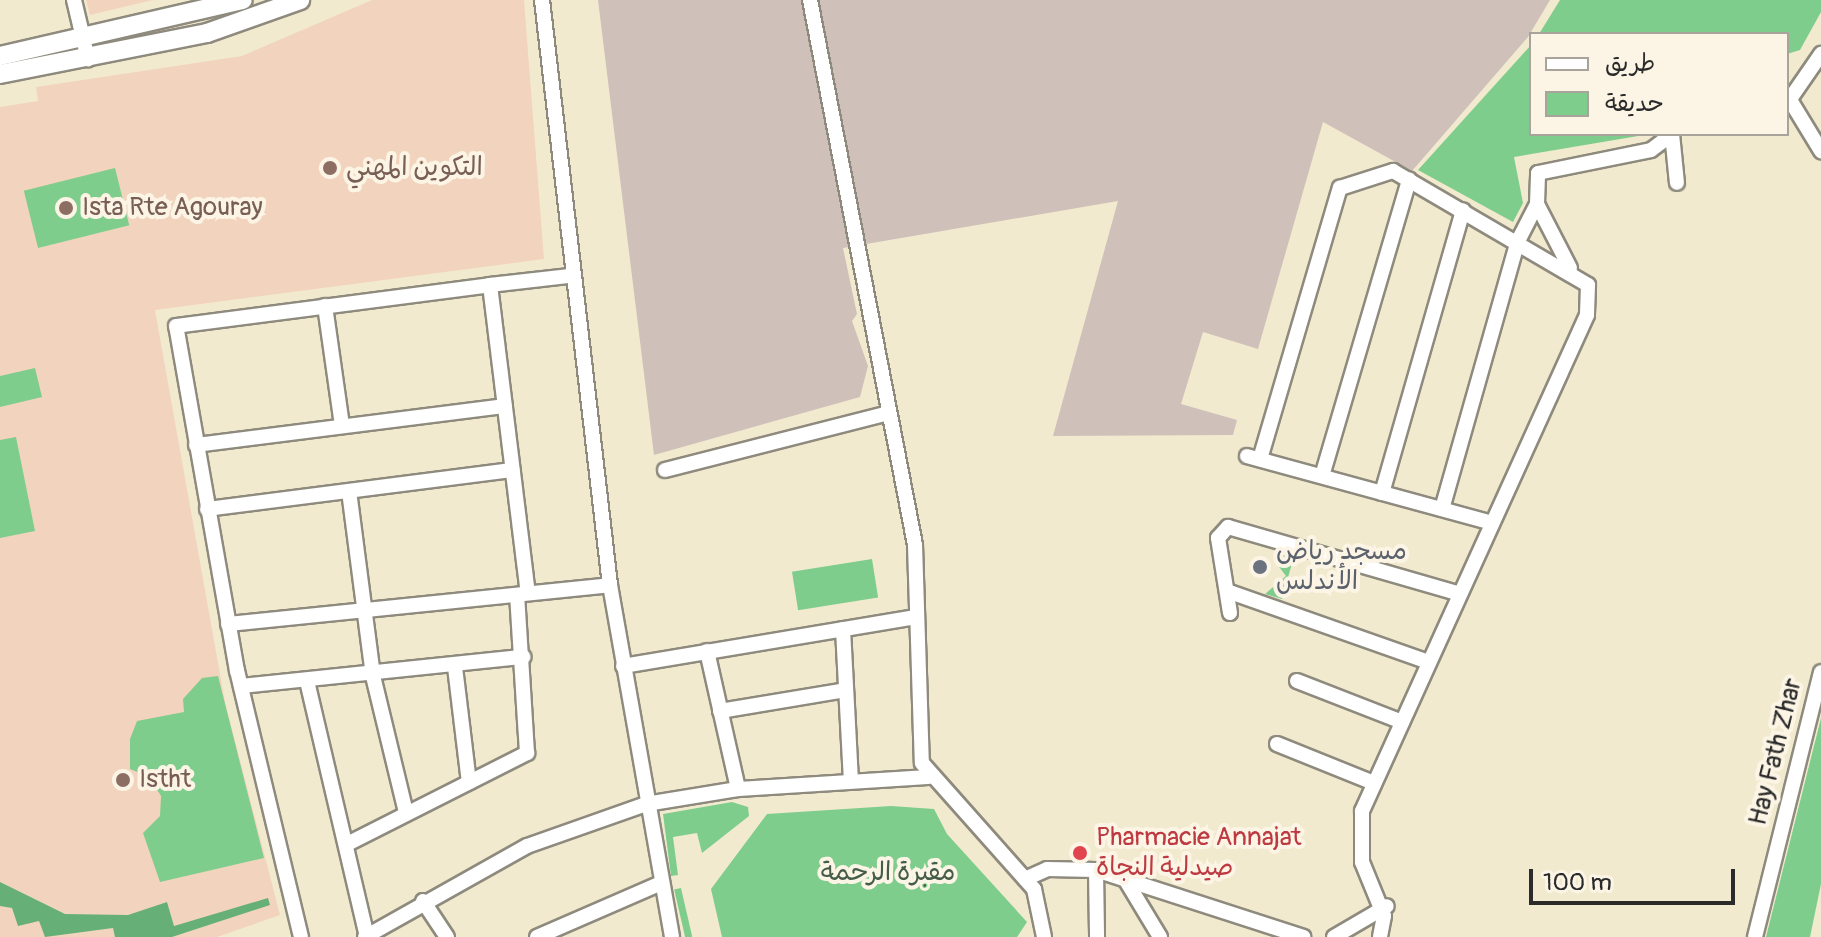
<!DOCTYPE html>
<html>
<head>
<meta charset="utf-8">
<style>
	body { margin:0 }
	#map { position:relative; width:1821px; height:937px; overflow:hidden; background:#f2eacf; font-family:Pangolin,"Playpen Sans Arabic",sans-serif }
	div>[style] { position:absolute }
	.built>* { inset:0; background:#f2d4be }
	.industrial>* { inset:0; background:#cfc0ba }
	.green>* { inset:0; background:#7ecd8d; transform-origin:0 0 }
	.forest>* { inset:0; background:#66b078 }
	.roads { filter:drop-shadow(2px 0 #8e8a7d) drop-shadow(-2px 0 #8e8a7d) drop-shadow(0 2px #8e8a7d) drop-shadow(0 -2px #8e8a7d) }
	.minor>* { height:14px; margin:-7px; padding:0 7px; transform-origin:7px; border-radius:7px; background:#fff }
	.major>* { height:18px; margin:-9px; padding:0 9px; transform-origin:9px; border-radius:9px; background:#fff }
	.dots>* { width:22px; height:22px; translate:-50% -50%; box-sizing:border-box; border:4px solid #fcf5e5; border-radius:50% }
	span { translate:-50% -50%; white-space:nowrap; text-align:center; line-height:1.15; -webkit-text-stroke:8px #fcf5e5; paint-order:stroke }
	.education-label { font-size:26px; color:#785e54 }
	.left { translate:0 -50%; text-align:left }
	.worship-label { font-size:26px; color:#5b616d }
	.street-label { font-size:26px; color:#2b2b2b }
	.health-label { font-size:26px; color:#be3a42 }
	.park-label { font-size:26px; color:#445c48 }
	.legend { position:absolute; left:1529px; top:32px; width:260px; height:104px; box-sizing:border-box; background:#fcf5e5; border:2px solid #a8a49b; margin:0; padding:10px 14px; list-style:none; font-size:24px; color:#2b2b2b }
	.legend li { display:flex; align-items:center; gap:16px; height:40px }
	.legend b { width:40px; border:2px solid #a8a49b }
	.scale { position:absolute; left:1529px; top:869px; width:206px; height:36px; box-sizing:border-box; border:4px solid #2b2b2b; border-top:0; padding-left:10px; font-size:24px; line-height:28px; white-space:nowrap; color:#2b2b2b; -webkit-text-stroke:6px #fcf5e5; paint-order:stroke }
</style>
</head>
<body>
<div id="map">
	<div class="built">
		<div style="clip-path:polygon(86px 0,153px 0,90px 15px)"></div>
		<div style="clip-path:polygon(372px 0,524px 0,544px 259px,155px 310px,225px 702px,280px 915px,217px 937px,0 937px,0 107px,38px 101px,36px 87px,242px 56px)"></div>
	</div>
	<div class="industrial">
		<div style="clip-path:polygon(598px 0,1550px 0,1528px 37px,1412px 171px,1323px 122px,1258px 349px,1203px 332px,1181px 404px,1237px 420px,1233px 435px,1053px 436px,1118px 201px,843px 248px,857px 314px,852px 321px,868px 366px,860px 397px,654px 455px)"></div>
	</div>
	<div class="green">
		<div style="clip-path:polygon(1560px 0,1821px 0,1821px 12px,1800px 50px,1787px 54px,1787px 34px,1539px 34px)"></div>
		<div style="clip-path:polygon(1531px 45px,1531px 134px,1650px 134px,1514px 157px,1523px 203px,1513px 222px,1418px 170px)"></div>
		<div style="left:115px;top:168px;width:59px;height:94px;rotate:76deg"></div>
		<div style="clip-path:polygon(35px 368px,42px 397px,0 407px,0 376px)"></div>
		<div style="clip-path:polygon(16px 437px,35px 531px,0 538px,0 440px)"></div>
		<div style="clip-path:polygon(1278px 552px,1294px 556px,1282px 599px,1265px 594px,1286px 576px,1274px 560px)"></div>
		<div style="left:872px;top:559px;width:39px;height:81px;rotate:81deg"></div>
		<div style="clip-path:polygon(218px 676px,264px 858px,160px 882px,143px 833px,160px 816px,161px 796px,149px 777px,130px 769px,130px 739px,137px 721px,184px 712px,183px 699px,202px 678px)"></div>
		<div style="clip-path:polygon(1821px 718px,1821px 884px,1810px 937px,1766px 937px)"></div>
		<div style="clip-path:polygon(732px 802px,748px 807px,749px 816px,702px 853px,697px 833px,673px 837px,678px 875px,671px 876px,663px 814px)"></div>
		<div style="clip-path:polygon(891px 806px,934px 809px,947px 834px,1027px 922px,1017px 937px,722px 937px,711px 889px,767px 814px)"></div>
		<div style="left:681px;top:888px;width:50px;height:7px;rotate:77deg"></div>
	</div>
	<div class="forest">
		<div style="clip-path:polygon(0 882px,65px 914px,128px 915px,167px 902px,174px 926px,268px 898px,270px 905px,172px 937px,115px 937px,113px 928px,45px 937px,39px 921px,18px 926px,12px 908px,0 906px)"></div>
	</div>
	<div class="roads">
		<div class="minor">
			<div style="left:74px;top:0;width:61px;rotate:76.7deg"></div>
			<div style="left:542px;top:0;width:589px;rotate:83.37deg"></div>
			<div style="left:610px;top:585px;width:357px;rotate:80deg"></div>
			<div style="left:810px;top:0;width:555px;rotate:79.09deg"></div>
			<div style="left:915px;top:545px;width:218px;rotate:88.2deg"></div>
			<div style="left:922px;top:763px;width:169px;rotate:48.4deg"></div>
			<div style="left:1034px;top:889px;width:49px;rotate:78.2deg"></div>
			<div style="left:1787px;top:95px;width:66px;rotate:58.7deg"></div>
			<div style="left:1790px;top:99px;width:55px;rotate:-55.4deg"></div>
			<div style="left:1672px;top:134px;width:49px;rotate:84.2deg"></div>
			<div style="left:1570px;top:268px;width:72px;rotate:-117.3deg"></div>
			<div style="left:1537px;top:204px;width:31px;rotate:-88deg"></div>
			<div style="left:1538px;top:173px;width:115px;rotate:-11.5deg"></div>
			<div style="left:1651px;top:150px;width:26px;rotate:-37deg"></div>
			<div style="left:490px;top:285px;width:80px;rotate:-6.5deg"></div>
			<div style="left:325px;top:306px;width:121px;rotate:81.9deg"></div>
			<div style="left:196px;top:445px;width:311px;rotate:-7.2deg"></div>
			<div style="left:1247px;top:456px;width:254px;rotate:15.3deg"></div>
			<div style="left:1260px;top:459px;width:283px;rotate:-73.6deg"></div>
			<div style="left:1340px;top:188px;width:56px;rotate:-17.8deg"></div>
			<div style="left:1393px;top:171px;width:226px;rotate:30.3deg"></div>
			<div style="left:1588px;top:285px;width:30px;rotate:92deg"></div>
			<div style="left:1587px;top:315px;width:545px;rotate:114.4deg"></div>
			<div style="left:1362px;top:811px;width:51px;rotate:90deg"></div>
			<div style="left:1362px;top:862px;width:58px;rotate:67.8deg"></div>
			<div style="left:1384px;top:916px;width:21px;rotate:101deg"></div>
			<div style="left:665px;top:470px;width:231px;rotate:-14.3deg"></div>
			<div style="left:1322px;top:476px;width:309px;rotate:-73.6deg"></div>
			<div style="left:349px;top:491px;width:187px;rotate:82.6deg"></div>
			<div style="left:373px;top:676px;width:140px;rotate:76.4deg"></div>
			<div style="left:1382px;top:493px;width:294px;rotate:-74deg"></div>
			<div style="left:207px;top:509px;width:308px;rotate:-7.3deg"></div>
			<div style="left:1442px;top:509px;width:279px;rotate:-74.2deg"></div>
			<div style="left:1518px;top:241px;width:42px;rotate:-62.8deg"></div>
			<div style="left:1227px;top:591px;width:214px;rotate:19.4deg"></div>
			<div style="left:1230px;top:613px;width:76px;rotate:-99.1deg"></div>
			<div style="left:1218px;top:538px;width:15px;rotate:-48deg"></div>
			<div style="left:1228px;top:527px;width:241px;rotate:16.1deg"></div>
			<div style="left:228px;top:624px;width:384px;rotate:-5.8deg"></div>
			<div style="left:843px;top:629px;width:152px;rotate:87deg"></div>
			<div style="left:707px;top:651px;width:141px;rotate:77.3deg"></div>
			<div style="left:623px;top:666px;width:297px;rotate:-9.5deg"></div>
			<div style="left:455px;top:667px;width:116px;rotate:83.1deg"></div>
			<div style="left:307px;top:681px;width:262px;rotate:76.8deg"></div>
			<div style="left:1297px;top:681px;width:113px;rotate:21.3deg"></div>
			<div style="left:241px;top:686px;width:284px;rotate:-5.9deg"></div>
			<div style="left:720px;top:711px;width:127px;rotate:-9.5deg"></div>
			<div style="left:1277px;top:744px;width:105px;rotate:21.9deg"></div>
			<div style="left:347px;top:844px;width:202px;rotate:-26.8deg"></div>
			<div style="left:527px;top:753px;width:158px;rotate:-93.6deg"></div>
			<div style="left:1096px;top:870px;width:67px;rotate:89.1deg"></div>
			<div style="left:1025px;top:879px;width:24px;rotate:-24deg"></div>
			<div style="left:1047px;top:869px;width:49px;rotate:1.2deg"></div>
			<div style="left:1096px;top:870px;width:218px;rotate:17.9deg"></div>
			<div style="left:1125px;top:879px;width:68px;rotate:58.9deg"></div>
			<div style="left:423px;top:901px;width:43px;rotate:56.3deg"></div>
			<div style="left:301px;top:937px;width:274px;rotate:-103.5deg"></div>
			<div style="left:237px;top:671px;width:350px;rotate:-100deg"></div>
			<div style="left:176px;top:326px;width:317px;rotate:-7.4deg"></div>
			<div style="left:490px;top:285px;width:310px;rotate:83deg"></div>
			<div style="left:365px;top:937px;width:186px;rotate:-29.3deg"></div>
			<div style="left:527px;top:846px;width:126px;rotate:-19.4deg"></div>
			<div style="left:646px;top:804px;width:93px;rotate:-9.3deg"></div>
			<div style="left:738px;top:789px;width:191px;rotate:-3.6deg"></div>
			<div style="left:537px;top:937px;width:133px;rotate:-23.5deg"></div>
			<div style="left:1334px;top:937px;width:61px;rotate:-30.3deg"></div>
			<div style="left:1755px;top:937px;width:273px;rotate:-76deg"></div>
		</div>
		<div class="major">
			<div style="left:0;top:56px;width:249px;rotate:-13deg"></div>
			<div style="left:0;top:74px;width:211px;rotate:-11.2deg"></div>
			<div style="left:207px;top:33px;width:99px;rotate:-19.5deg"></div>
		</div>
	</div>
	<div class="dots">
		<div style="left:330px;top:168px;background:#8d6e63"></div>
		<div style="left:66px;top:208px;background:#8d6e63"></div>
		<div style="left:1260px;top:567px;background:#6b7280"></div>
		<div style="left:123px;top:780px;background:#8d6e63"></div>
		<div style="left:1080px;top:853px;background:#e0444e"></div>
	</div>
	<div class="education-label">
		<span class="left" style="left:346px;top:168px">التكوين المهني</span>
		<span class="left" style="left:82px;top:208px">Ista Rte Agouray</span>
		<span class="left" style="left:139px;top:780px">Istht</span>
	</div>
	<div class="worship-label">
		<span class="left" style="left:1276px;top:567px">مسجد رياض<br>الأندلس</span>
	</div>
	<div class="street-label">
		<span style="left:1776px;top:752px;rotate:-76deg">Hay Fath Zhar</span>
	</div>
	<div class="health-label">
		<span class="left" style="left:1096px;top:853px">Pharmacie Annajat<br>صيدلية النجاة</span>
	</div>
	<div class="park-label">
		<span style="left:888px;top:873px">مقبرة الرحمة</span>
	</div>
	<ul class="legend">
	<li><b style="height:10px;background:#fff"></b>طريق</li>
	<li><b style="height:22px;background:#7ecd8d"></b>حديقة</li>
	</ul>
	<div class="scale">100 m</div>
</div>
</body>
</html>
